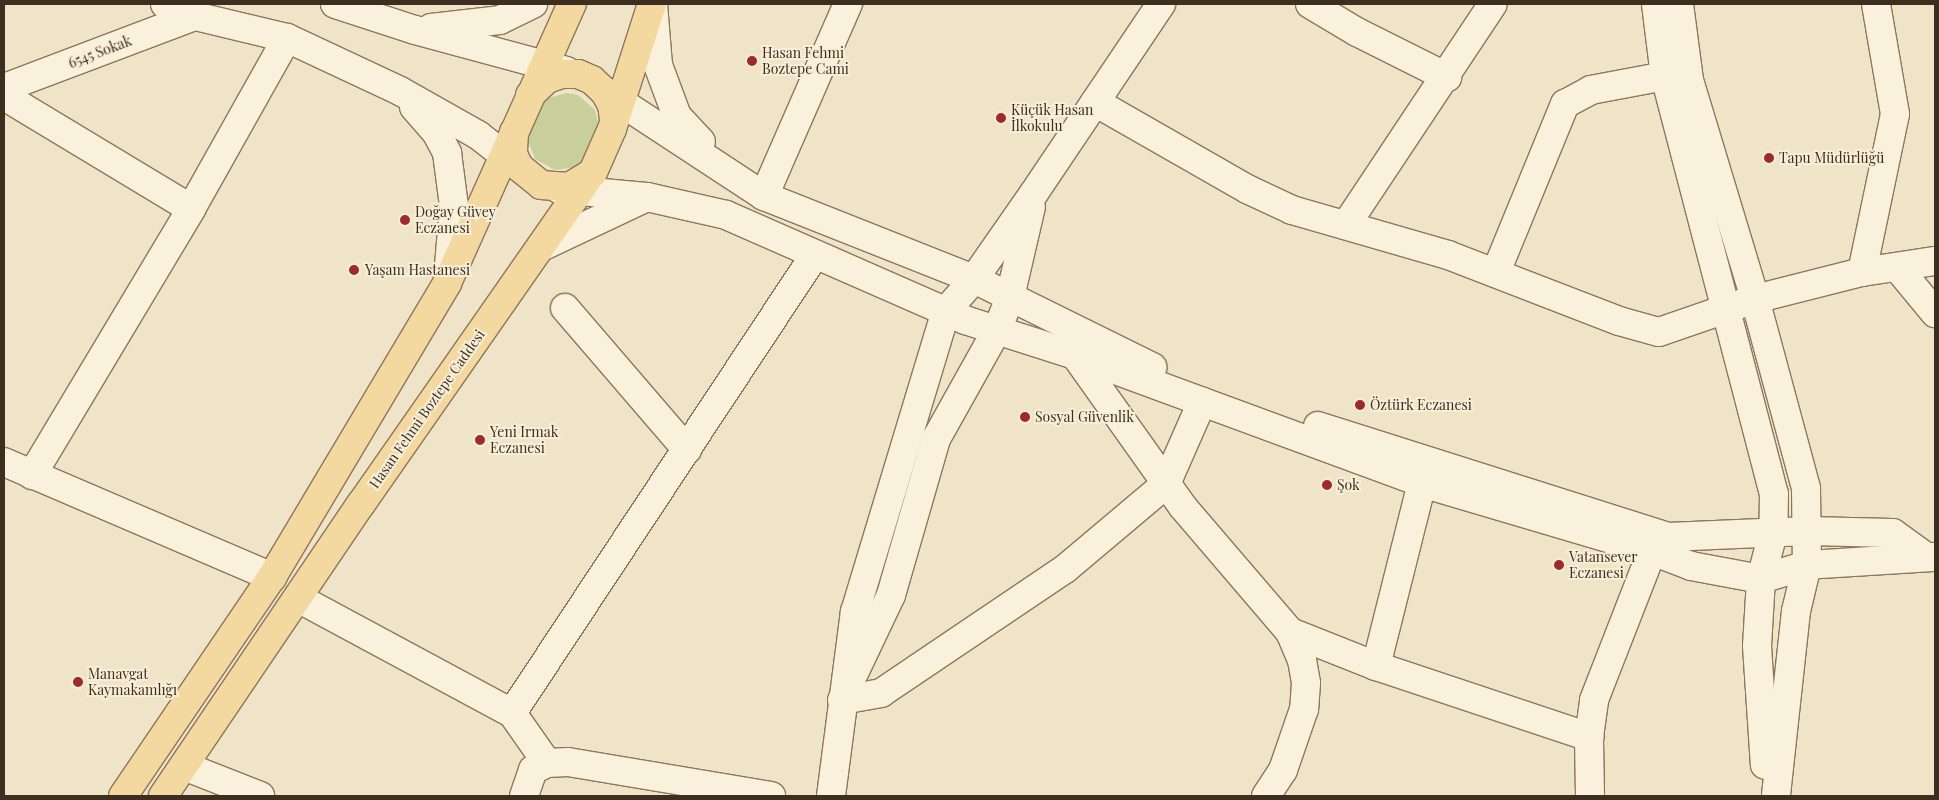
<!DOCTYPE html>
<html>
<head>
<meta charset="utf-8">
<style>
	body { margin:0 }
	#map { position:relative; width:1939px; height:800px; overflow:hidden; background:#f0e4c8; font-family:"Playfair Display",serif }
	div>[style] { position:absolute }
	.green>* { inset:0; background:#c9cf9b }
	.roads { filter:drop-shadow(1px 0 #8d765c) drop-shadow(-1px 0 #8d765c) drop-shadow(0 1px #8d765c) drop-shadow(0 -1px #8d765c) }
	.minor>* { height:28px; margin:-14px; padding:0 14px; transform-origin:14px; border-radius:14px; background:#faf1dc }
	.major>* { height:28px; margin:-14px; padding:0 14px; transform-origin:14px; border-radius:14px; background:#f3d9a0 }
	.dots>* { width:14px; height:14px; translate:-50% -50%; box-sizing:border-box; border:2px solid #f7eed8; border-radius:50% }
	span { translate:-50% -50%; white-space:nowrap; text-align:center; line-height:1.15; -webkit-text-stroke:4px #f7eed8; paint-order:stroke }
	.street-label { font-size:14px; color:#3d2e20 }
	.poi-label { font-size:14px; color:#3d2e20 }
	.left { translate:0 -50%; text-align:left }
	.frame { position:absolute; inset:0; border:5px solid #3d2e20; pointer-events:none }
</style>
</head>
<body>
<div id="map">
	<div class="green">
		<div style="clip-path:polygon(567px 93px,578px 95px,595px 110px,600px 131px,586px 160px,577px 167px,555px 170px,535px 159px,527px 138px,537px 107px,545px 99px)"></div>
	</div>
	<div class="roads">
		<div class="minor">
			<div style="left:165px;top:4px;width:32px;rotate:22deg"></div>
			<div style="left:195px;top:16px;width:95px;rotate:13.4deg"></div>
			<div style="left:287px;top:38px;width:125px;rotate:25.1deg"></div>
			<div style="left:400px;top:91px;width:90px;rotate:29.4deg"></div>
			<div style="left:478px;top:135px;width:52px;rotate:38deg"></div>
			<div style="left:335px;top:4px;width:84px;rotate:18deg"></div>
			<div style="left:415px;top:30px;width:157px;rotate:15.1deg"></div>
			<div style="left:653px;top:4px;width:61px;rotate:85.3deg"></div>
			<div style="left:658px;top:65px;width:54px;rotate:69.6deg"></div>
			<div style="left:677px;top:116px;width:35px;rotate:47deg"></div>
			<div style="left:1310px;top:4px;width:55px;rotate:30.8deg"></div>
			<div style="left:1357px;top:32px;width:101px;rotate:26.6deg"></div>
			<div style="left:1656px;top:4px;width:73px;rotate:82.9deg"></div>
			<div style="left:1665px;top:76px;width:432px;rotate:75.4deg"></div>
			<div style="left:1774px;top:494px;width:39px;rotate:91deg"></div>
			<div style="left:1773px;top:533px;width:48px;rotate:104.6deg"></div>
			<div style="left:1761px;top:579px;width:67px;rotate:93.4deg"></div>
			<div style="left:1757px;top:646px;width:119px;rotate:86.2deg"></div>
			<div style="left:1679px;top:4px;width:77px;rotate:82.5deg"></div>
			<div style="left:1689px;top:80px;width:229px;rotate:73.2deg"></div>
			<div style="left:1755px;top:299px;width:196px;rotate:74.9deg"></div>
			<div style="left:1806px;top:488px;width:77px;rotate:89.3deg"></div>
			<div style="left:1807px;top:565px;width:47px;rotate:103.4deg"></div>
			<div style="left:1796px;top:611px;width:186px;rotate:96.2deg"></div>
			<div style="left:431px;top:28px;width:69px;rotate:-6.6deg"></div>
			<div style="left:500px;top:20px;width:37px;rotate:-26deg"></div>
			<div style="left:4px;top:88px;width:204px;rotate:-20.7deg"></div>
			<div style="left:604px;top:91px;width:191px;rotate:33.3deg"></div>
			<div style="left:764px;top:196px;width:226px;rotate:21.6deg"></div>
			<div style="left:974px;top:279px;width:199px;rotate:26.3deg"></div>
			<div style="left:4px;top:96px;width:218px;rotate:31.1deg"></div>
			<div style="left:1095px;top:102px;width:175px;rotate:29.8deg"></div>
			<div style="left:1247px;top:189px;width:50px;rotate:25deg"></div>
			<div style="left:1292px;top:210px;width:162px;rotate:16.1deg"></div>
			<div style="left:1448px;top:255px;width:183px;rotate:21.1deg"></div>
			<div style="left:1619px;top:321px;width:41px;rotate:15.4deg"></div>
			<div style="left:1659px;top:332px;width:102px;rotate:-19deg"></div>
			<div style="left:1755px;top:299px;width:110px;rotate:-14.2deg"></div>
			<div style="left:1862px;top:272px;width:161px;rotate:-78.2deg"></div>
			<div style="left:1895px;top:114px;width:112px;rotate:-99.8deg"></div>
			<div style="left:414px;top:107px;width:33px;rotate:49deg"></div>
			<div style="left:436px;top:132px;width:24px;rotate:62deg"></div>
			<div style="left:447px;top:153px;width:53px;rotate:82.5deg"></div>
			<div style="left:454px;top:206px;width:71px;rotate:94.8deg"></div>
			<div style="left:559px;top:189px;width:88px;rotate:5.2deg"></div>
			<div style="left:647px;top:197px;width:81px;rotate:12.8deg"></div>
			<div style="left:726px;top:215px;width:261px;rotate:23.7deg"></div>
			<div style="left:965px;top:320px;width:115px;rotate:17.7deg"></div>
			<div style="left:1075px;top:355px;width:370px;rotate:20.2deg"></div>
			<div style="left:1422px;top:483px;width:240px;rotate:16.5deg"></div>
			<div style="left:1652px;top:551px;width:42px;rotate:21deg"></div>
			<div style="left:1691px;top:566px;width:71px;rotate:10.5deg"></div>
			<div style="left:1761px;top:579px;width:48px;rotate:-16.9deg"></div>
			<div style="left:1807px;top:565px;width:128px;rotate:-3.6deg"></div>
			<div style="left:764px;top:196px;width:210px;rotate:-66.4deg"></div>
			<div style="left:1346px;top:225px;width:265px;rotate:-56.4deg"></div>
			<div style="left:541px;top:247px;width:117px;rotate:-25.3deg"></div>
			<div style="left:1897px;top:267px;width:60px;rotate:50.4deg"></div>
			<div style="left:1496px;top:272px;width:182px;rotate:-67.7deg"></div>
			<div style="left:1565px;top:104px;width:30px;rotate:-28deg"></div>
			<div style="left:1591px;top:90px;width:75px;rotate:-10.7deg"></div>
			<div style="left:1862px;top:272px;width:74px;rotate:-8.6deg"></div>
			<div style="left:565px;top:308px;width:187px;rotate:49.3deg"></div>
			<div style="left:1075px;top:355px;width:186px;rotate:54.6deg"></div>
			<div style="left:1183px;top:507px;width:165px;rotate:49.4deg"></div>
			<div style="left:1290px;top:632px;width:30px;rotate:67deg"></div>
			<div style="left:1302px;top:660px;width:23px;rotate:80deg"></div>
			<div style="left:1306px;top:683px;width:26px;rotate:94deg"></div>
			<div style="left:1304px;top:709px;width:65px;rotate:109deg"></div>
			<div style="left:1283px;top:770px;width:31px;rotate:123deg"></div>
			<div style="left:1318px;top:426px;width:367px;rotate:17.6deg"></div>
			<div style="left:1668px;top:537px;width:140px;rotate:-2.5deg"></div>
			<div style="left:1808px;top:531px;width:85px;rotate:1.3deg"></div>
			<div style="left:1893px;top:533px;width:39px;rotate:36deg"></div>
			<div style="left:4px;top:462px;width:292px;rotate:23.2deg"></div>
			<div style="left:32px;top:475px;width:310px;rotate:-59.1deg"></div>
			<div style="left:191px;top:209px;width:196px;rotate:-60.7deg"></div>
			<div style="left:298px;top:598px;width:243px;rotate:28.3deg"></div>
			<div style="left:512px;top:713px;width:61px;rotate:55deg"></div>
			<div style="left:1290px;top:632px;width:92px;rotate:21.6deg"></div>
			<div style="left:1376px;top:666px;width:225px;rotate:18.4deg"></div>
			<div style="left:1376px;top:666px;width:189px;rotate:-75.9deg"></div>
			<div style="left:854px;top:673px;width:86px;rotate:-64.6deg"></div>
			<div style="left:891px;top:595px;width:162px;rotate:-73.9deg"></div>
			<div style="left:936px;top:439px;width:125px;rotate:-60.8deg"></div>
			<div style="left:997px;top:330px;width:35px;rotate:-68deg"></div>
			<div style="left:1010px;top:297px;width:92px;rotate:-76.9deg"></div>
			<div style="left:842px;top:700px;width:40px;rotate:-10deg"></div>
			<div style="left:881px;top:693px;width:222px;rotate:-34deg"></div>
			<div style="left:1065px;top:569px;width:132px;rotate:-40.1deg"></div>
			<div style="left:1166px;top:484px;width:90px;rotate:-66.3deg"></div>
			<div style="left:512px;top:713px;width:548px;rotate:-56.54deg"></div>
			<div style="left:184px;top:766px;width:82px;rotate:21.5deg"></div>
			<div style="left:524px;top:796px;width:28px;rotate:-71deg"></div>
			<div style="left:533px;top:770px;width:16px;rotate:-27deg"></div>
			<div style="left:547px;top:763px;width:21px;rotate:-3deg"></div>
			<div style="left:568px;top:762px;width:206px;rotate:9.5deg"></div>
			<div style="left:831px;top:796px;width:186px;rotate:-82.6deg"></div>
			<div style="left:855px;top:612px;width:314px;rotate:-73.2deg"></div>
			<div style="left:946px;top:311px;width:43px;rotate:-48.8deg"></div>
			<div style="left:974px;top:279px;width:105px;rotate:-55.1deg"></div>
			<div style="left:1034px;top:193px;width:228px;rotate:-56.1deg"></div>
			<div style="left:1590px;top:796px;width:59px;rotate:-91deg"></div>
			<div style="left:1589px;top:737px;width:37px;rotate:-82deg"></div>
			<div style="left:1594px;top:700px;width:160px;rotate:-68.7deg"></div>
		</div>
		<div class="major">
			<div style="left:530px;top:95px;width:23px;rotate:-43deg"></div>
			<div style="left:547px;top:79px;width:16px;rotate:-18deg"></div>
			<div style="left:562px;top:74px;width:16px"></div>
			<div style="left:578px;top:74px;width:15px;rotate:23deg"></div>
			<div style="left:592px;top:80px;width:16px;rotate:43deg"></div>
			<div style="left:604px;top:91px;width:16px;rotate:60deg"></div>
			<div style="left:612px;top:105px;width:15px;rotate:82deg"></div>
			<div style="left:514px;top:132px;width:22px;rotate:93deg"></div>
			<div style="left:513px;top:154px;width:14px;rotate:65deg"></div>
			<div style="left:519px;top:167px;width:28px;rotate:39deg"></div>
			<div style="left:541px;top:185px;width:28px;rotate:4deg"></div>
			<div style="left:569px;top:187px;width:27px;rotate:-31deg"></div>
			<div style="left:123px;top:796px;width:265px;rotate:-55.8deg"></div>
			<div style="left:272px;top:577px;width:342px;rotate:-59.2deg"></div>
			<div style="left:447px;top:283px;width:306px;rotate:-65.9deg"></div>
			<div style="left:163px;top:796px;width:353px;rotate:-55.9deg"></div>
			<div style="left:361px;top:504px;width:405px;rotate:-55.1deg"></div>
			<div style="left:593px;top:172px;width:47px;rotate:-66.2deg"></div>
			<div style="left:612px;top:129px;width:131px;rotate:-72.3deg"></div>
		</div>
	</div>
	<div class="dots">
		<div style="left:752px;top:61px;background:#9e2a2b"></div>
		<div style="left:1001px;top:118px;background:#9e2a2b"></div>
		<div style="left:1769px;top:158px;background:#9e2a2b"></div>
		<div style="left:405px;top:220px;background:#9e2a2b"></div>
		<div style="left:354px;top:270px;background:#9e2a2b"></div>
		<div style="left:1360px;top:405px;background:#9e2a2b"></div>
		<div style="left:1025px;top:417px;background:#9e2a2b"></div>
		<div style="left:480px;top:440px;background:#9e2a2b"></div>
		<div style="left:1327px;top:485px;background:#9e2a2b"></div>
		<div style="left:1559px;top:565px;background:#9e2a2b"></div>
		<div style="left:78px;top:682px;background:#9e2a2b"></div>
	</div>
	<div class="street-label">
		<span style="left:100px;top:52px;rotate:-21deg">6545 Sokak</span>
		<span style="left:427px;top:409px;rotate:-55deg">Hasan Fehmi Boztepe Caddesi</span>
	</div>
	<div class="poi-label">
		<span class="left" style="left:762px;top:61px">Hasan Fehmi<br>Boztepe Cami</span>
		<span class="left" style="left:1011px;top:118px">Küçük Hasan<br>İlkokulu</span>
		<span class="left" style="left:1779px;top:158px">Tapu Müdürlüğü</span>
		<span class="left" style="left:415px;top:220px">Doğay Güvey<br>Eczanesi</span>
		<span class="left" style="left:365px;top:270px">Yaşam Hastanesi</span>
		<span class="left" style="left:1370px;top:405px">Öztürk Eczanesi</span>
		<span class="left" style="left:1035px;top:417px">Sosyal Güvenlik</span>
		<span class="left" style="left:490px;top:440px">Yeni Irmak<br>Eczanesi</span>
		<span class="left" style="left:1337px;top:485px">Şok</span>
		<span class="left" style="left:1569px;top:565px">Vatansever<br>Eczanesi</span>
		<span class="left" style="left:88px;top:682px">Manavgat<br>Kaymakamlığı</span>
	</div>
	<div class="frame"></div>
</div>
</body>
</html>
